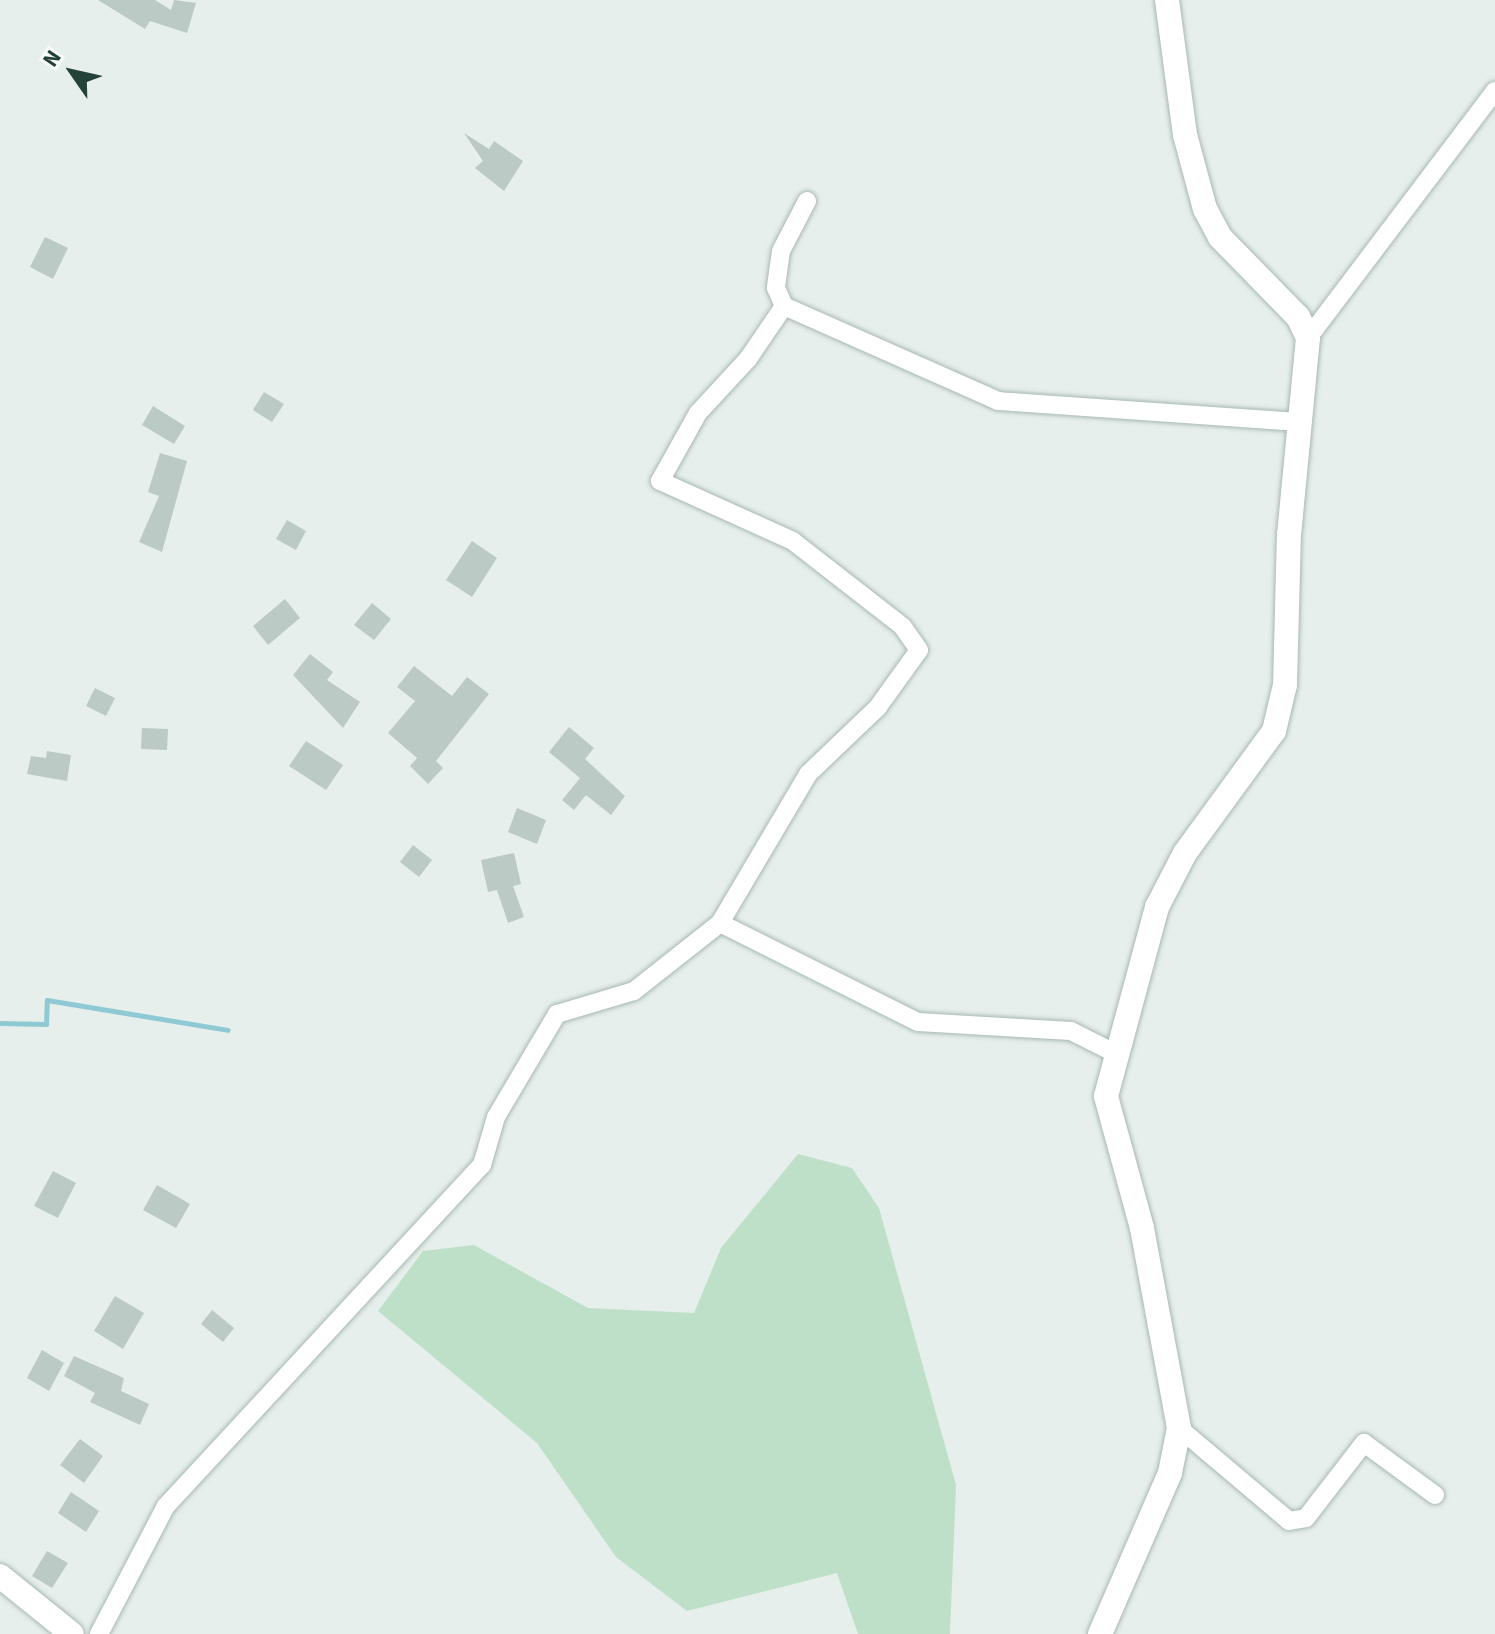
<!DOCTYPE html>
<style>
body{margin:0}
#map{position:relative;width:1495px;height:1634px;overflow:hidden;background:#e6efeb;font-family:"Source Sans 3",sans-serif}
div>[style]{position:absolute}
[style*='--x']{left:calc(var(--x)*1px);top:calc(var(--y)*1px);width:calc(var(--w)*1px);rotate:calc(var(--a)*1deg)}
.green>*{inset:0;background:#bfe0c8}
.stream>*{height:5px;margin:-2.5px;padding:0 2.5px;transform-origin:2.5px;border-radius:2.5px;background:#8ec9d4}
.building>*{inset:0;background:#bbcac4}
.roads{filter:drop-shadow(0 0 2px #a8b8b2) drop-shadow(0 0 2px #a8b8b2)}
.street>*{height:18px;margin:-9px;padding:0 9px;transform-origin:9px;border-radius:9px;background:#fff}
.secondary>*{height:24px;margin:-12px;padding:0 12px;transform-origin:12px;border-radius:12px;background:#fff}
span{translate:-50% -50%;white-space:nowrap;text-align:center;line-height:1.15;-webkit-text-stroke:6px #f7fbf9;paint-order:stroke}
.north{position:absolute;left:32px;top:32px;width:80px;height:80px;-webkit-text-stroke:6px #f7fbf9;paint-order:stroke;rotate:304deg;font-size:22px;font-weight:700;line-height:32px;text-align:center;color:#24423a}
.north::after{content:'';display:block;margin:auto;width:28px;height:36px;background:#24423a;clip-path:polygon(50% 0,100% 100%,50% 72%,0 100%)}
</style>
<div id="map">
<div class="green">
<div style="clip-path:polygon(798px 1154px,852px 1168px,879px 1208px,956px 1485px,950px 1634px,858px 1634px,837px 1573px,687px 1611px,616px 1557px,537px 1443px,378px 1311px,423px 1251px,474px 1245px,588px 1308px,694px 1313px,721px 1248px)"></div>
</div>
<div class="stream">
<div style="--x:0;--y:1023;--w:46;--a:1.2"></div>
<div style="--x:46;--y:1024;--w:24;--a:-88"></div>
<div style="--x:47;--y:1000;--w:183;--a:9.4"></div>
</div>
<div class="building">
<div style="clip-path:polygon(98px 0,155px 0,171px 10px,174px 0,196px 3px,187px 33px,150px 21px,145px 29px)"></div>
<div style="clip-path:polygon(464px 133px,489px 149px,494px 141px,523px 161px,504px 191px,475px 168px,483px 161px)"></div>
<div style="clip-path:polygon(45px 237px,68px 248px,53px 279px,30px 267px)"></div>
<div style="clip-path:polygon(264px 392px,284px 404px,272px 422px,253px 410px)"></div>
<div style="clip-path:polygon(153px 406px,185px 426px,174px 444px,142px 425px)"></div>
<div style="clip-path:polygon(160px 453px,187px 461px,162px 552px,139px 542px,159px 496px,148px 492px)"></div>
<div style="clip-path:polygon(287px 520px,306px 531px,296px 550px,276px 539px)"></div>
<div style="clip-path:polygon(472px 541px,497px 558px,472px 597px,446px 580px)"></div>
<div style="clip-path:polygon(285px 599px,300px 618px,268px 645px,253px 626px)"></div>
<div style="clip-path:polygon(372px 603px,391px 619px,374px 640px,354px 625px)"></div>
<div style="clip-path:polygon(310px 654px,333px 672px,327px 680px,360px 702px,343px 728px,293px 675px)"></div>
<div style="clip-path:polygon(414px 666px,452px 696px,467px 677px,489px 694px,436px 761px,443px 768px,428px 784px,410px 766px,417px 758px,388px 733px,415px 701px,397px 687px)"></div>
<div style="clip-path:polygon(95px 688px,115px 698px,106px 716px,86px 706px)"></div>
<div style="clip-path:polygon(569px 727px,594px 748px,585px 759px,625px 796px,611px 815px,586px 795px,574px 810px,562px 800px,580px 778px,549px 752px)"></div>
<div style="clip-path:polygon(142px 728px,168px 729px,167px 750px,141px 749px)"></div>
<div style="clip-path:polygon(306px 741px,343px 765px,326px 790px,289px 766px)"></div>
<div style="clip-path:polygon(47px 751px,71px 755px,67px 781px,27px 774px,31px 756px,46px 758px)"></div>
<div style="clip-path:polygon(517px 808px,546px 820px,537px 844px,508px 832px)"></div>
<div style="clip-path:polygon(413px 845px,432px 860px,419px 877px,400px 862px)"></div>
<div style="clip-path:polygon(514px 853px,521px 884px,513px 886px,524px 917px,508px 923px,497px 890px,488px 892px,481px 860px)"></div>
<div style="clip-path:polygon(53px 1171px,76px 1183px,58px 1218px,34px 1206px)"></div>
<div style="clip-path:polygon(157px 1185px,190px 1204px,176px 1228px,143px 1210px)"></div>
<div style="clip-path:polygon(115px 1296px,144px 1313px,123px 1349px,94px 1331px)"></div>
<div style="clip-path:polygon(212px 1310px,234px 1328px,223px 1342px,201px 1324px)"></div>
<div style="clip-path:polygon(42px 1350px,64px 1363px,49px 1391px,27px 1378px)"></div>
<div style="clip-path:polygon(74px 1356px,124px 1378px,121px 1391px,149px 1404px,140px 1425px,90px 1402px,95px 1393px,64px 1376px)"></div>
<div style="clip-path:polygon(80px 1439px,103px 1456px,84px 1483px,60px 1465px)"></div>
<div style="clip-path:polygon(71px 1492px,99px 1511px,86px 1532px,58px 1513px)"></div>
<div style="clip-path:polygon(47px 1551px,68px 1563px,52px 1588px,32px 1576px)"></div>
</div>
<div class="roads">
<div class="street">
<div style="--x:807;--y:201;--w:56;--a:117.5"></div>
<div style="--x:781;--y:251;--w:37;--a:98"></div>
<div style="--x:776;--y:288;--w:20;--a:66"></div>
<div style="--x:784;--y:306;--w:234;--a:23.9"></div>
<div style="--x:998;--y:401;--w:303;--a:4"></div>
<div style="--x:1308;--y:338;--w:310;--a:-52.9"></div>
<div style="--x:720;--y:923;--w:221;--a:26.6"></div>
<div style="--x:918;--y:1022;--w:153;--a:3.4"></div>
<div style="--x:1071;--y:1031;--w:49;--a:26.6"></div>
<div style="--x:1179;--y:1428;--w:144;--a:40.2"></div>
<div style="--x:1289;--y:1521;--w:17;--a:-10"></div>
<div style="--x:1306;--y:1518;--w:95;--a:-52.3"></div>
<div style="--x:1364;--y:1443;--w:88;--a:36.2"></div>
<div style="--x:99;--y:1634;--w:144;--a:-62.4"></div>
<div style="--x:166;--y:1506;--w:465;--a:-47.2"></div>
<div style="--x:482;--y:1165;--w:50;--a:-73.7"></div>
<div style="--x:496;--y:1117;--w:120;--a:-59.4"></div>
<div style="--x:557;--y:1014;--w:80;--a:-16.6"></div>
<div style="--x:634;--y:991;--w:110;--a:-38.3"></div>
<div style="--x:720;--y:923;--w:173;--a:-59.4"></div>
<div style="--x:808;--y:774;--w:97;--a:-43.7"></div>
<div style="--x:878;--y:707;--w:70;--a:-54.3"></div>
<div style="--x:919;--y:650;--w:29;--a:-125"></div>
<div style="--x:902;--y:626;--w:138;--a:-142.1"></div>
<div style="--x:793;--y:541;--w:146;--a:-155.7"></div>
<div style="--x:660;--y:481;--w:78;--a:-60.8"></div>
<div style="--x:698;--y:413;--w:74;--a:-47.2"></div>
<div style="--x:748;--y:359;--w:64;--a:-55.8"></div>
</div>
<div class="secondary">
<div style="--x:0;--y:1576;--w:92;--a:38.9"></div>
<div style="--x:1100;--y:1634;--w:176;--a:-66.5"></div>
<div style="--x:1170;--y:1473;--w:46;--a:-78.7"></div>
<div style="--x:1179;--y:1428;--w:203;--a:-100.5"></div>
<div style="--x:1142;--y:1228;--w:137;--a:-105.3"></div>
<div style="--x:1106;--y:1096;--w:196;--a:-74.9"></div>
<div style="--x:1157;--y:907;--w:61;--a:-62.6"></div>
<div style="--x:1185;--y:853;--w:151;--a:-53.9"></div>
<div style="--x:1274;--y:731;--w:47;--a:-76.6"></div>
<div style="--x:1285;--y:685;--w:150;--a:-88.5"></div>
<div style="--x:1289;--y:535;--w:198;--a:-84.5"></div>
<div style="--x:1308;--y:338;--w:23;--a:-115"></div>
<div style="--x:1298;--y:317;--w:112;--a:-134.3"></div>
<div style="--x:1220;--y:237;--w:32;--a:-118"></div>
<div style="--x:1205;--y:209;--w:77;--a:-105.1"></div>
<div style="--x:1185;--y:135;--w:136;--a:-97.6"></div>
</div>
</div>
<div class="north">N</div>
</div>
